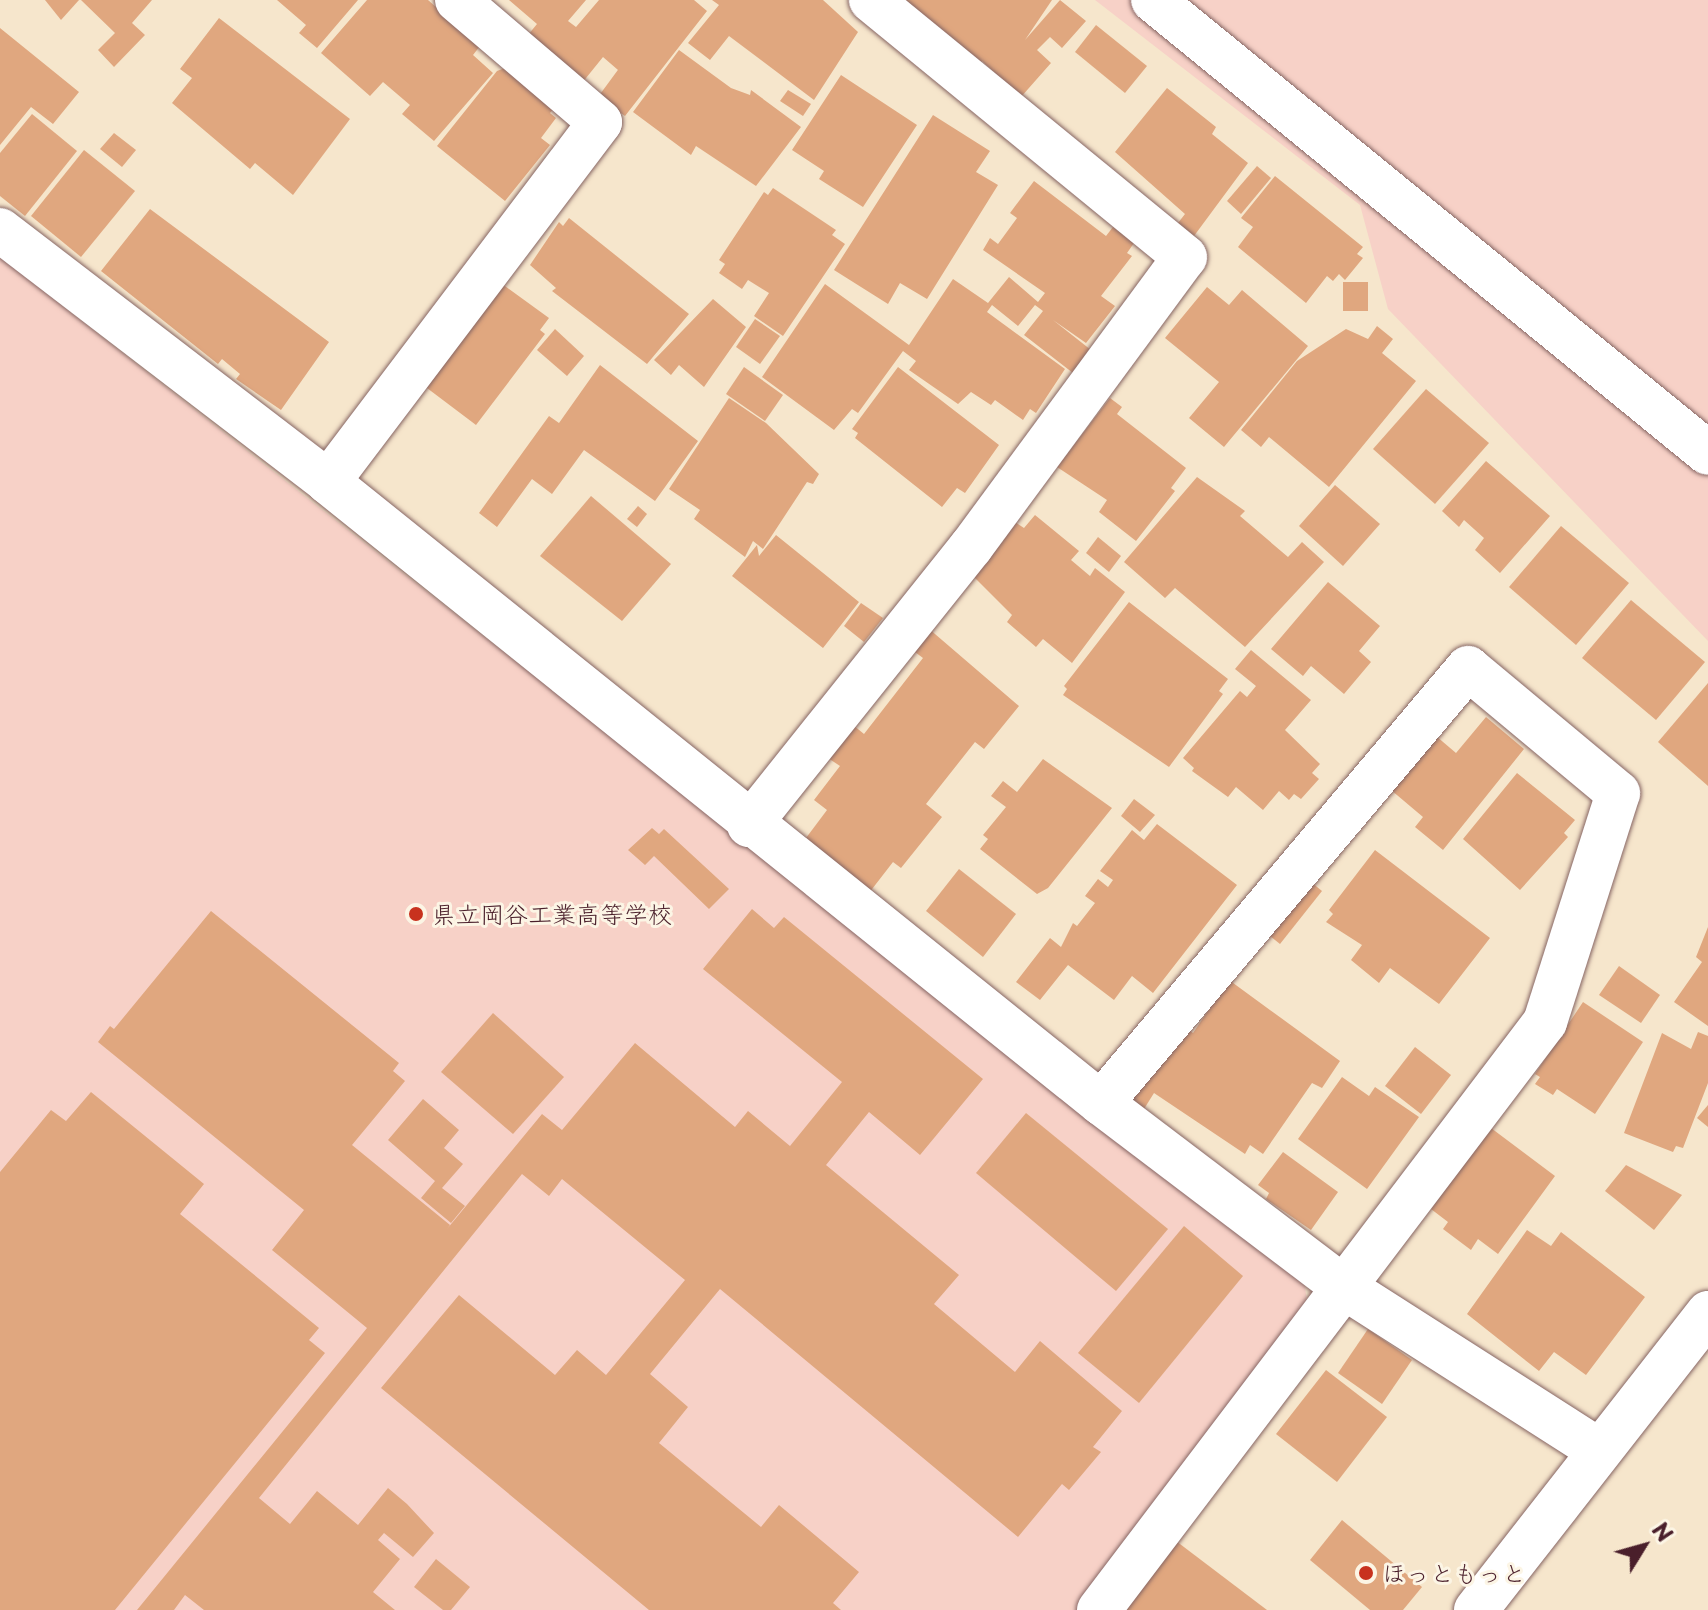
<!DOCTYPE html>
<meta charset="utf-8">
<style>
body{margin:0}
#map{position:relative;width:1708px;height:1610px;overflow:hidden;background:#f6e6cc;font-family:"Playpen Sans","Klee One",sans-serif}
div>[style]{position:absolute}
[style*='--x']{left:calc(var(--x)*1px);top:calc(var(--y)*1px);width:calc(var(--w)*1px);rotate:calc(var(--a)*1deg)}
.built>*{inset:0;background:#f7d1c7}
.building>*{inset:0;background:#e0a77f}
.roads{filter:drop-shadow(0 0 2px #866563) drop-shadow(0 0 2px #866563)}
.minor>*{height:44px;margin:-22px;padding:0 22px;transform-origin:22px;border-radius:22px;background:#fff}
.dots>*{width:22px;height:22px;translate:-50% -50%;box-sizing:border-box;border:4px solid #fcf5e5;border-radius:50%}
span{translate:-50% -50%;white-space:nowrap;text-align:center;line-height:1.15;-webkit-text-stroke:6px #fcf5e5;paint-order:stroke}
.poi-label{font-size:24px;color:#4a1f2b}
.left{translate:0 -50%;text-align:left}
.north{position:absolute;left:1604px;top:1506px;width:80px;height:80px;-webkit-text-stroke:6px #fcf5e5;paint-order:stroke;rotate:53deg;font-size:22px;font-weight:700;line-height:32px;text-align:center;color:#4a1f2b}
.north::after{content:'';display:block;margin:auto;width:28px;height:36px;background:#4a1f2b;clip-path:polygon(50% 0,100% 100%,50% 72%,0 100%)}
</style>
<div id="map">
<div class="built">
<div style="clip-path:polygon(1095px 0,1708px 0,1708px 641px,1388px 309px,1360px 205px)"></div>
<div style="clip-path:polygon(0 257px,1304px 1280px,1307px 1301px,1077px 1610px,0 1610px)"></div>
</div>
<div class="building">
<div style="clip-path:polygon(45px 0,79px 0,61px 20px)"></div>
<div style="clip-path:polygon(81px 0,152px 0,132px 23px,145px 35px,114px 67px,98px 50px,115px 33px)"></div>
<div style="clip-path:polygon(277px 0,358px 0,317px 48px,299px 33px,306px 25px)"></div>
<div style="clip-path:polygon(367px 0,428px 0,480px 46px,473px 55px,493px 73px,434px 141px,402px 114px,410px 105px,383px 82px,370px 96px,321px 53px)"></div>
<div style="clip-path:polygon(509px 0,586px 0,568px 21px,576px 27px,599px 0,694px 0,707px 11px,625px 116px,598px 97px,623px 63px,618px 70px,603px 57px,582px 83px,528px 35px,537px 24px)"></div>
<div style="clip-path:polygon(712px 0,823px 0,858px 32px,814px 100px,729px 36px,710px 60px,688px 43px,719px 5px)"></div>
<div style="clip-path:polygon(906px 0,1052px 0,1025px 40px,1060px 0,1086px 21px,1062px 48px,1050px 37px,1037px 50px,1051px 63px,1021px 97px,982px 61px,978px 66px,961px 52px,964px 48px,950px 36px,946px 41px)"></div>
<div style="clip-path:polygon(219px 18px,350px 119px,293px 195px,255px 163px,250px 169px,172px 103px,192px 78px,180px 69px)"></div>
<div style="clip-path:polygon(1096px 25px,1147px 66px,1125px 93px,1075px 52px)"></div>
<div style="clip-path:polygon(0 28px,79px 92px,53px 124px,31px 107px,0 145px)"></div>
<div style="clip-path:polygon(679px 50px,731px 88px,750px 95px,751px 90px,801px 127px,756px 186px,696px 146px,691px 155px,633px 112px)"></div>
<div style="clip-path:polygon(505px 68px,554px 108px,550px 113px,556px 118px,541px 138px,550px 145px,505px 201px,437px 146px,497px 71px)"></div>
<div style="clip-path:polygon(841px 75px,917px 125px,863px 207px,819px 179px,824px 171px,792px 150px)"></div>
<div style="clip-path:polygon(1167px 88px,1216px 127px,1212px 134px,1248px 163px,1194px 236px,1178px 223px,1185px 214px,1115px 152px)"></div>
<div style="clip-path:polygon(788px 90px,811px 104px,803px 116px,780px 101px)"></div>
<div style="clip-path:polygon(32px 114px,77px 151px,25px 216px,0 196px,0 153px)"></div>
<div style="clip-path:polygon(933px 115px,990px 151px,976px 172px,998px 185px,927px 299px,900px 283px,888px 304px,834px 270px)"></div>
<div style="clip-path:polygon(114px 133px,136px 150px,122px 167px,100px 149px)"></div>
<div style="clip-path:polygon(84px 150px,135px 191px,81px 257px,31px 216px)"></div>
<div style="clip-path:polygon(1257px 166px,1271px 178px,1241px 214px,1227px 201px)"></div>
<div style="clip-path:polygon(1275px 176px,1363px 247px,1357px 254px,1363px 258px,1345px 280px,1339px 274px,1333px 281px,1327px 276px,1306px 303px,1238px 247px,1253px 227px,1241px 218px)"></div>
<div style="clip-path:polygon(1034px 181px,1106px 236px,1113px 227px,1134px 243px,1127px 253px,1132px 256px,1101px 296px,1115px 306px,1086px 343px,1053px 320px,1091px 350px,1073px 373px,1024px 335px,1043px 311px,1035px 305px,1018px 326px,992px 305px,987px 312px,1065px 369px,1036px 413px,1030px 409px,1023px 420px,995px 400px,991px 405px,971px 392px,958px 404px,909px 370px,916px 361px,903px 351px,858px 413px,852px 409px,834px 430px,762px 377px,825px 284px,909px 345px,953px 279px,988px 303px,1009px 277px,1038px 302px,1045px 293px,983px 250px,990px 238px,998px 244px,1017px 218px,1010px 213px)"></div>
<div style="clip-path:polygon(773px 188px,836px 230px,832px 235px,845px 244px,783px 336px,754px 316px,769px 293px,748px 280px,742px 289px,719px 273px,725px 264px,719px 260px,764px 192px,768px 195px)"></div>
<div style="clip-path:polygon(150px 209px,329px 342px,281px 410px,236px 379px,240px 374px,222px 359px,218px 364px,101px 271px)"></div>
<div style="clip-path:polygon(569px 218px,689px 314px,647px 364px,552px 291px,556px 288px,530px 265px,559px 222px,563px 226px)"></div>
<div style="clip-path:polygon(1343px 282px,1368px 282px,1368px 311px,1343px 311px)"></div>
<div style="clip-path:polygon(502px 284px,549px 318px,540px 330px,545px 334px,476px 425px,423px 385px)"></div>
<div style="clip-path:polygon(1207px 287px,1229px 305px,1242px 290px,1308px 346px,1224px 447px,1189px 418px,1219px 382px,1165px 338px)"></div>
<div style="clip-path:polygon(713px 299px,746px 327px,704px 387px,679px 365px,671px 375px,654px 360px)"></div>
<div style="clip-path:polygon(755px 319px,780px 336px,760px 364px,736px 347px)"></div>
<div style="clip-path:polygon(1377px 326px,1393px 339px,1382px 353px,1416px 381px,1329px 487px,1269px 437px,1261px 447px,1241px 430px,1297px 361px,1346px 329px,1368px 339px)"></div>
<div style="clip-path:polygon(555px 329px,584px 356px,567px 376px,537px 350px)"></div>
<div style="clip-path:polygon(600px 365px,698px 441px,655px 501px,584px 450px,552px 494px,532px 479px,497px 527px,479px 513px,549px 416px,559px 423px)"></div>
<div style="clip-path:polygon(744px 367px,783px 395px,765px 421px,726px 394px)"></div>
<div style="clip-path:polygon(898px 367px,999px 445px,965px 493px,957px 488px,942px 507px,855px 438px,858px 433px,852px 429px)"></div>
<div style="clip-path:polygon(1426px 389px,1489px 443px,1435px 504px,1373px 449px)"></div>
<div style="clip-path:polygon(729px 398px,766px 423px,819px 474px,813px 484px,807px 482px,763px 549px,753px 541px,745px 557px,694px 519px,700px 510px,669px 489px)"></div>
<div style="clip-path:polygon(1110px 398px,1122px 407px,1117px 414px,1186px 468px,1171px 488px,1175px 491px,1136px 541px,1099px 512px,1107px 500px,1057px 467px)"></div>
<div style="clip-path:polygon(1486px 461px,1550px 516px,1500px 573px,1475px 550px,1484px 538px,1464px 520px,1459px 527px,1442px 511px)"></div>
<div style="clip-path:polygon(1197px 477px,1245px 511px,1240px 516px,1288px 557px,1302px 542px,1324px 562px,1245px 647px,1175px 588px,1165px 598px,1124px 562px)"></div>
<div style="clip-path:polygon(1335px 485px,1380px 524px,1343px 566px,1299px 526px)"></div>
<div style="clip-path:polygon(591px 496px,671px 564px,622px 621px,540px 556px)"></div>
<div style="clip-path:polygon(638px 506px,647px 514px,637px 527px,627px 519px)"></div>
<div style="clip-path:polygon(1035px 515px,1079px 551px,1071px 560px,1090px 576px,1095px 568px,1125px 592px,1072px 663px,1043px 639px,1036px 647px,1007px 622px,1012px 615px,972px 575px,1015px 522px,1024px 528px)"></div>
<div style="clip-path:polygon(1561px 526px,1629px 583px,1576px 645px,1509px 587px)"></div>
<div style="clip-path:polygon(776px 535px,859px 602px,823px 648px,732px 576px,757px 545px,759px 556px)"></div>
<div style="clip-path:polygon(1098px 537px,1121px 556px,1109px 572px,1086px 553px)"></div>
<div style="clip-path:polygon(1328px 582px,1380px 626px,1359px 651px,1371px 662px,1344px 694px,1311px 666px,1303px 676px,1271px 649px)"></div>
<div style="clip-path:polygon(1631px 600px,1705px 662px,1656px 720px,1582px 658px)"></div>
<div style="clip-path:polygon(1129px 602px,1228px 679px,1219px 691px,1223px 694px,1169px 767px,1063px 695px,1067px 689px,1064px 686px)"></div>
<div style="clip-path:polygon(861px 603px,883px 618px,864px 642px,844px 626px)"></div>
<div style="clip-path:polygon(928px 628px,1019px 706px,984px 749px,975px 742px,926px 804px,942px 817px,901px 868px,893px 862px,869px 893px,803px 842px,827px 810px,814px 800px,840px 766px,828px 758px,853px 725px,864px 734px,923px 658px,911px 649px)"></div>
<div style="clip-path:polygon(1251px 650px,1311px 700px,1285px 730px,1320px 764px,1312px 773px,1319px 779px,1301px 799px,1294px 794px,1289px 800px,1279px 791px,1263px 810px,1236px 787px,1228px 797px,1192px 771px,1194px 768px,1183px 758px,1240px 691px,1247px 697px,1256px 686px,1235px 669px)"></div>
<div style="clip-path:polygon(1708px 683px,1708px 786px,1658px 742px)"></div>
<div style="clip-path:polygon(1486px 717px,1524px 749px,1443px 850px,1415px 827px,1423px 817px,1391px 790px,1436px 736px,1456px 753px)"></div>
<div style="clip-path:polygon(1043px 759px,1112px 808px,1048px 888px,1037px 894px,980px 849px,988px 839px,983px 835px,1006px 807px,991px 796px,1003px 781px,1017px 792px)"></div>
<div style="clip-path:polygon(1517px 773px,1575px 820px,1564px 833px,1568px 837px,1520px 890px,1463px 839px)"></div>
<div style="clip-path:polygon(1134px 799px,1155px 815px,1140px 832px,1121px 816px)"></div>
<div style="clip-path:polygon(1157px 824px,1237px 885px,1153px 993px,1132px 976px,1114px 1000px,1068px 965px,1040px 1000px,1016px 982px,1050px 938px,1061px 947px,1073px 923px,1077px 926px,1095px 903px,1085px 896px,1098px 879px,1108px 887px,1113px 880px,1100px 871px,1132px 830px,1144px 840px)"></div>
<div style="clip-path:polygon(652px 828px,659px 834px,664px 829px,729px 889px,709px 909px,654px 856px,645px 865px,628px 850px)"></div>
<div style="clip-path:polygon(1375px 850px,1490px 938px,1439px 1004px,1390px 968px,1379px 983px,1351px 960px,1362px 945px,1326px 922px,1333px 914px,1329px 910px)"></div>
<div style="clip-path:polygon(959px 869px,1016px 914px,983px 957px,926px 911px)"></div>
<div style="clip-path:polygon(1306px 878px,1322px 891px,1280px 944px,1264px 931px)"></div>
<div style="clip-path:polygon(752px 909px,774px 928px,784px 917px,983px 1079px,920px 1155px,869px 1112px,826px 1165px,959px 1275px,934px 1304px,1015px 1372px,1040px 1341px,1122px 1411px,1093px 1447px,1101px 1452px,1069px 1490px,1062px 1484px,1018px 1537px,720px 1289px,650px 1374px,688px 1407px,659px 1443px,761px 1527px,779px 1505px,859px 1572px,833px 1603px,841px 1610px,649px 1610px,381px 1388px,459px 1295px,555px 1375px,577px 1350px,606px 1375px,685px 1280px,562px 1179px,549px 1196px,522px 1174px,259px 1498px,290px 1524px,317px 1491px,358px 1525px,388px 1488px,407px 1504px,434px 1533px,413px 1557px,384px 1533px,378px 1540px,400px 1559px,373px 1592px,395px 1610px,204px 1610px,185px 1595px,174px 1610px,137px 1610px,367px 1328px,272px 1250px,304px 1210px,98px 1042px,110px 1026px,114px 1029px,211px 911px,399px 1063px,393px 1071px,405px 1081px,352px 1145px,450px 1225px,447px 1229px,542px 1114px,562px 1130px,635px 1043px,735px 1127px,748px 1111px,790px 1146px,842px 1082px,703px 969px)"></div>
<div style="clip-path:polygon(1708px 927px,1708px 1026px,1674px 1002px,1702px 962px,1696px 957px)"></div>
<div style="clip-path:polygon(1619px 966px,1660px 995px,1641px 1023px,1599px 995px)"></div>
<div style="clip-path:polygon(1229px 980px,1340px 1061px,1322px 1088px,1312px 1083px,1263px 1154px,1250px 1145px,1245px 1154px,1154px 1093px,1144px 1109px,1130px 1099px,1185px 1027px,1193px 1033px)"></div>
<div style="clip-path:polygon(1583px 1002px,1643px 1042px,1595px 1114px,1557px 1089px,1553px 1095px,1535px 1084px,1540px 1077px,1535px 1074px)"></div>
<div style="clip-path:polygon(493px 1013px,564px 1077px,513px 1134px,441px 1072px)"></div>
<div style="clip-path:polygon(1698px 1032px,1708px 1036px,1708px 1083px,1683px 1148px,1676px 1146px,1673px 1152px,1624px 1133px,1662px 1033px,1691px 1049px)"></div>
<div style="clip-path:polygon(1415px 1047px,1451px 1075px,1421px 1114px,1385px 1086px)"></div>
<div style="clip-path:polygon(1342px 1077px,1369px 1096px,1375px 1087px,1419px 1117px,1367px 1189px,1298px 1139px)"></div>
<div style="clip-path:polygon(91px 1092px,204px 1184px,180px 1214px,319px 1328px,309px 1340px,325px 1353px,115px 1610px,0 1610px,0 1172px,51px 1110px,66px 1121px)"></div>
<div style="clip-path:polygon(423px 1099px,459px 1130px,444px 1148px,463px 1164px,442px 1188px,465px 1206px,451px 1223px,421px 1198px,435px 1181px,388px 1140px)"></div>
<div style="clip-path:polygon(1708px 1105px,1708px 1127px,1697px 1118px)"></div>
<div style="clip-path:polygon(1026px 1113px,1168px 1229px,1116px 1291px,976px 1173px)"></div>
<div style="clip-path:polygon(1491px 1128px,1555px 1176px,1498px 1254px,1478px 1239px,1471px 1250px,1443px 1229px,1448px 1222px,1431px 1209px)"></div>
<div style="clip-path:polygon(1283px 1152px,1338px 1192px,1311px 1230px,1266px 1199px,1269px 1193px,1258px 1185px)"></div>
<div style="clip-path:polygon(1626px 1165px,1682px 1195px,1654px 1230px,1605px 1191px)"></div>
<div style="clip-path:polygon(1184px 1226px,1243px 1276px,1139px 1403px,1078px 1353px)"></div>
<div style="clip-path:polygon(1527px 1230px,1551px 1246px,1561px 1232px,1645px 1297px,1586px 1375px,1554px 1352px,1539px 1371px,1467px 1314px)"></div>
<div style="clip-path:polygon(1368px 1329px,1412px 1360px,1382px 1404px,1338px 1373px)"></div>
<div style="clip-path:polygon(1326px 1370px,1387px 1417px,1337px 1482px,1276px 1434px)"></div>
<div style="clip-path:polygon(1342px 1520px,1422px 1587px,1403px 1610px,1370px 1610px,1310px 1560px)"></div>
<div style="clip-path:polygon(1176px 1541px,1267px 1610px,1124px 1610px)"></div>
<div style="clip-path:polygon(436px 1559px,470px 1587px,451px 1610px,443px 1610px,414px 1587px)"></div>
</div>
<div class="roads">
<div class="minor">
<div style="--x:1153;--y:0;--w:716;--a:39.22"></div>
<div style="--x:0;--y:230;--w:414;--a:37.5"></div>
<div style="--x:328;--y:482;--w:992;--a:38.78"></div>
<div style="--x:1101;--y:1103;--w:303;--a:37.2"></div>
<div style="--x:1342;--y:1286;--w:304;--a:32.6"></div>
<div style="--x:328;--y:482;--w:451;--a:-52.9"></div>
<div style="--x:600;--y:122;--w:188;--a:-139.5"></div>
<div style="--x:749;--y:825;--w:356;--a:-51.4"></div>
<div style="--x:971;--y:547;--w:360;--a:-53.6"></div>
<div style="--x:1185;--y:257;--w:406;--a:-140.7"></div>
<div style="--x:1099;--y:1610;--w:738;--a:-52.82"></div>
<div style="--x:1545;--y:1022;--w:240;--a:-72.3"></div>
<div style="--x:1618;--y:793;--w:195;--a:-140.2"></div>
<div style="--x:1468;--y:668;--w:569;--a:130.15"></div>
<div style="--x:1476;--y:1610;--w:377;--a:-52"></div>
</div>
</div>
<div class="dots">
<div style="left:416px;top:914px;background:#c8321e"></div>
<div style="left:1366px;top:1573px;background:#c8321e"></div>
</div>
<div class="poi-label">
<span class="left" style="left:432px;top:914px">県立岡谷工業高等学校</span>
<span class="left" style="left:1382px;top:1573px">ほっともっと</span>
</div>
<div class="north">N</div>
</div>
